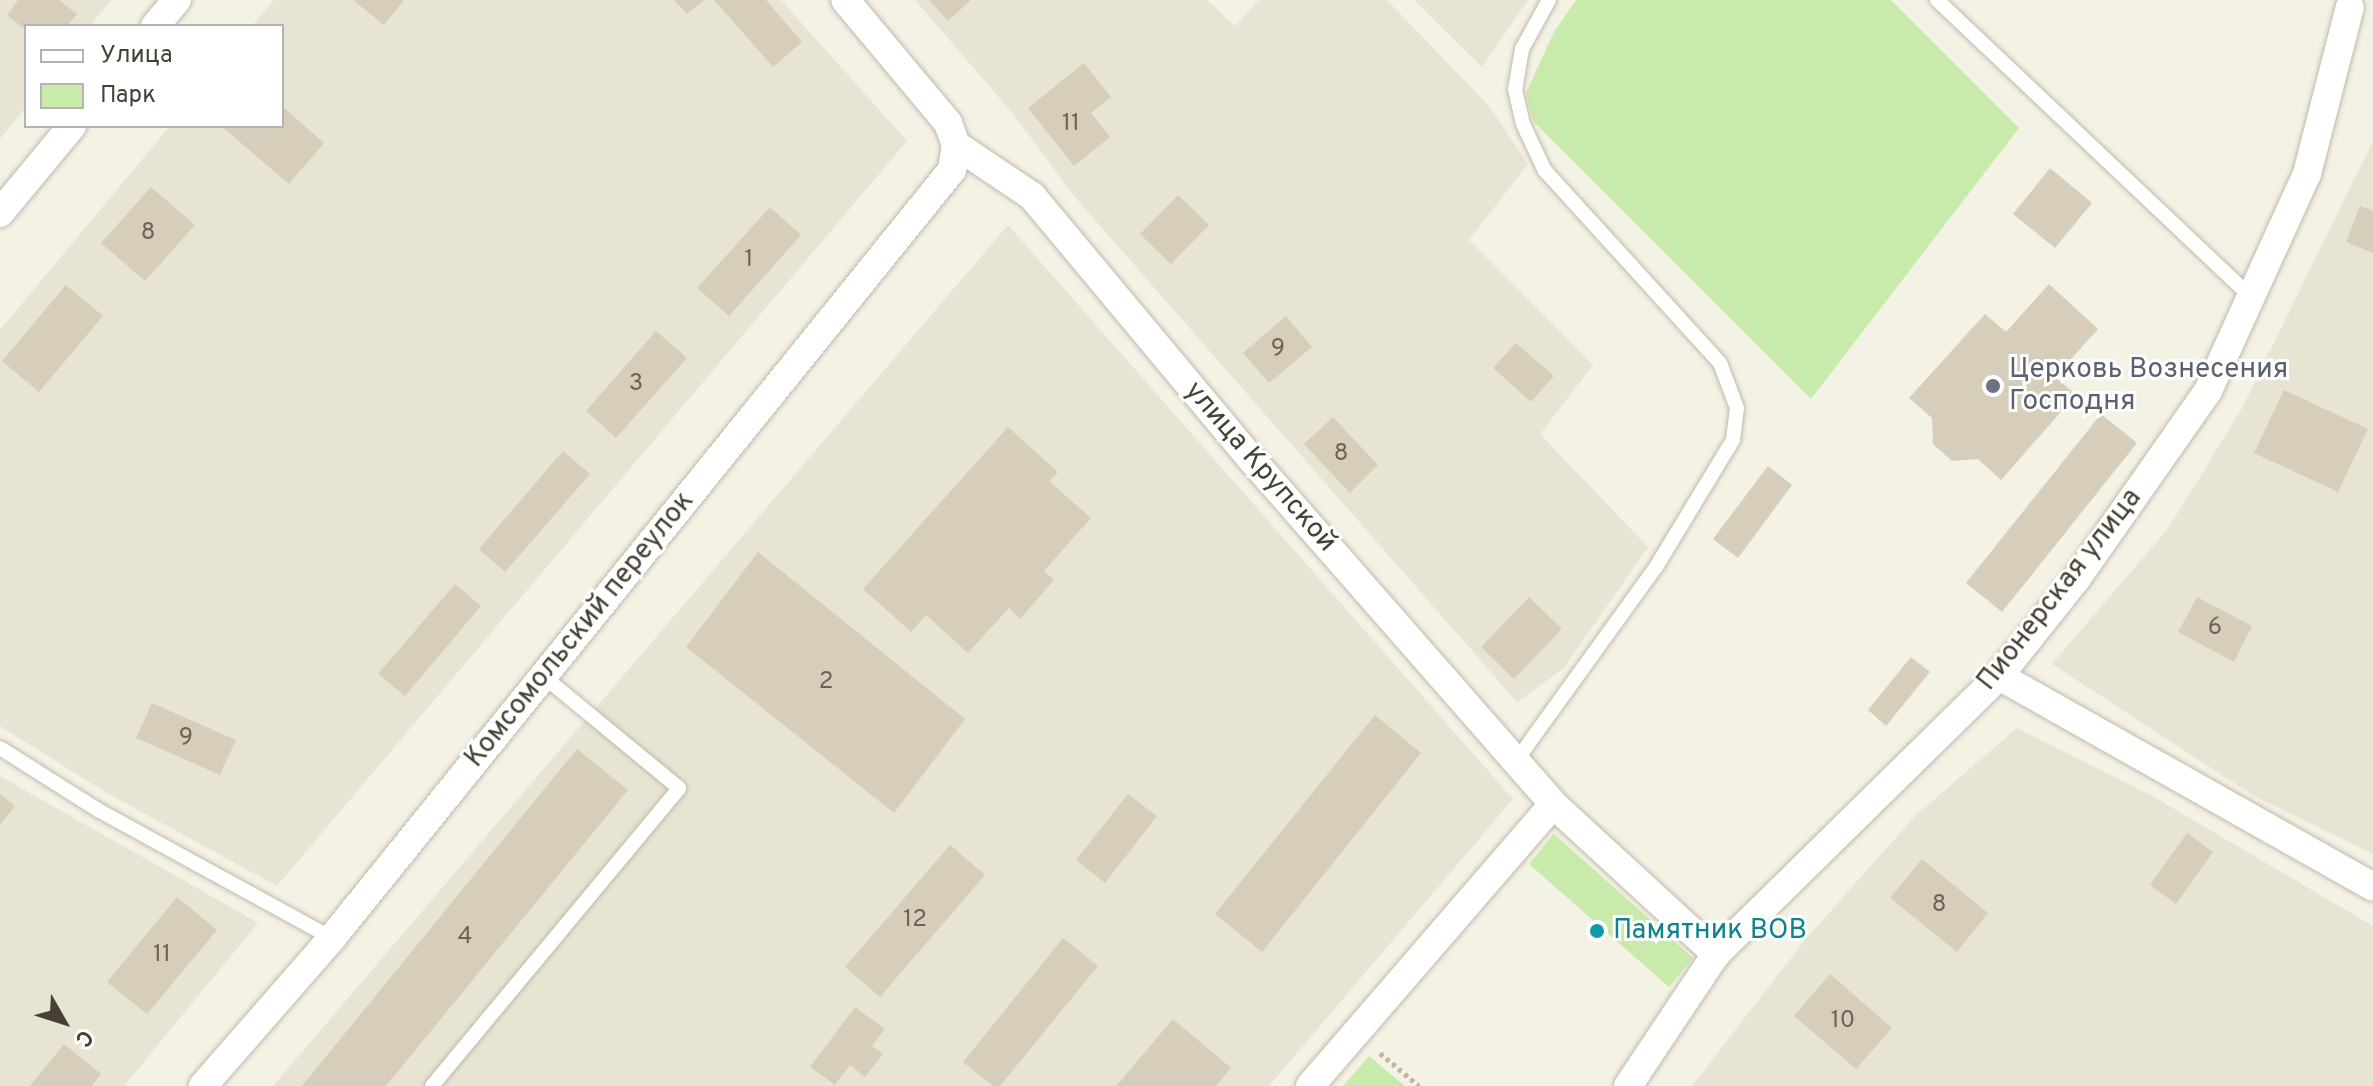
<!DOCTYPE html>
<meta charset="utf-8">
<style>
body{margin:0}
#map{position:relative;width:2373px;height:1086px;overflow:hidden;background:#f4f1e5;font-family:Overpass,sans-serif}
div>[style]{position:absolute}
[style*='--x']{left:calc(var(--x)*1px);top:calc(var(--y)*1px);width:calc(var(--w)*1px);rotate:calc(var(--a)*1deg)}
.residential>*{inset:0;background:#e8e4d3}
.green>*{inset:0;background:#c8ebab}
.building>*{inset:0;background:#d6ceba}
.path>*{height:5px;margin-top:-2.5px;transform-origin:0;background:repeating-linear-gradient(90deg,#c3b797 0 4px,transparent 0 8px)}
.roads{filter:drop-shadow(0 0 2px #c0baa7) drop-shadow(0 0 2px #c0baa7)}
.lane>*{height:14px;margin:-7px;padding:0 7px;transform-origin:7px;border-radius:7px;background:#fff}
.street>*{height:28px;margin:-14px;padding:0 14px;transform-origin:14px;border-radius:14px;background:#fff}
.dots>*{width:22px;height:22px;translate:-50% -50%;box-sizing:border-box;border:4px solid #fff;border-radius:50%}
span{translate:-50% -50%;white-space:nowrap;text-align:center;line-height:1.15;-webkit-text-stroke:6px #fff;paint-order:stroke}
.number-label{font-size:24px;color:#6b6456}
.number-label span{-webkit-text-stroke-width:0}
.worship-label{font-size:28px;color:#5b616d}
.left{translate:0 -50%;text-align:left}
.street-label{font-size:28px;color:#474134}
.culture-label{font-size:28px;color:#0d838f}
.legend{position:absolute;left:24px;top:24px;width:260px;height:104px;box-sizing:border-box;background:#fff;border:2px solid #b5b3ae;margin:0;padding:10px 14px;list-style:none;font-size:24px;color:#474134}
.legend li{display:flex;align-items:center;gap:16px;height:40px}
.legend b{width:40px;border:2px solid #b5b3ae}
.north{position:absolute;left:24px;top:982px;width:80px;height:80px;-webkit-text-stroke:6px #fff;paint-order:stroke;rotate:129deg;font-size:22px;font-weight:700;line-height:32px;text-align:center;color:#474134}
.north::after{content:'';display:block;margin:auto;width:28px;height:36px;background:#474134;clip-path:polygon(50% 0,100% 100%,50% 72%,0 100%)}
</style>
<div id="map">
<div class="residential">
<div style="clip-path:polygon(0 0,111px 0,90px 26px,26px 26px,26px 107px,0 139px)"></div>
<div style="clip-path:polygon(274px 0,781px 0,907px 141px,277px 886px,107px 793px,0 726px,0 330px,170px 126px,282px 126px,282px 26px,252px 26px)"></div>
<div style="clip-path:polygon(915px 0,1207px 0,1235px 26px,1259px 0,1387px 0,1489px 106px,1528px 164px,1469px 240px,1593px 365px,1540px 434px,1648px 547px,1564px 668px,1517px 702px,1074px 196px,1014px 115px)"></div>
<div style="clip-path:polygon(1414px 0,1528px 0,1482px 67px)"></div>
<div style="clip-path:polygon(2373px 141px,2373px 854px,2254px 796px,2052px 664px,2167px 530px,2200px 477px,2242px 408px)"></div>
<div style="clip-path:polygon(1008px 225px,1513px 799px,1269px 1086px,273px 1086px)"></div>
<div style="clip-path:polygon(2017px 728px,2154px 797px,2373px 926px,2373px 1086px,1692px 1086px,1805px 940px,1916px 815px)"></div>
<div style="clip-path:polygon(0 776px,258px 923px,124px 1086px,0 1086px)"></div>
</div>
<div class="green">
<div style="clip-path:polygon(1576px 0,1891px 0,2019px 128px,1811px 399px,1533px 121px,1526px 93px,1554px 32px)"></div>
<div style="clip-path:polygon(1554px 834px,1693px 958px,1669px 987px,1529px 864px)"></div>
<div style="clip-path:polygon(1369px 1056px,1405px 1086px,1343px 1086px)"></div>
</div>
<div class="building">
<div style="clip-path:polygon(18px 0,59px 0,77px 14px,67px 26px,26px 30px,7px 15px)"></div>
<div style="clip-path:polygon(353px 0,404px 0,384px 25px)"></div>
<div style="clip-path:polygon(674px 0,704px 0,687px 14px)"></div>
<div style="clip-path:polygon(714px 0,766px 0,802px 42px,773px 67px)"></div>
<div style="clip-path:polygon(929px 0,971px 0,948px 21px)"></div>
<div style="clip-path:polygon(1084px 63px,1111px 97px,1091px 113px,1110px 137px,1074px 166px,1028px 108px)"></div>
<div style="clip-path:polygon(282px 106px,324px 143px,289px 184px,221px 126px,282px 126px)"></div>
<div style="clip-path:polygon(2050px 168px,2092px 203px,2055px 248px,2013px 214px)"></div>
<div style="clip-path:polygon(151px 187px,195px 225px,145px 281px,101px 243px)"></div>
<div style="clip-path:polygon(1178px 195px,1209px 225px,1171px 264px,1140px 234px)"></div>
<div style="clip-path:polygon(2360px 206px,2373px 211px,2373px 253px,2346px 242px)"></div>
<div style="clip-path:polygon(770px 207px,801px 235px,729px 316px,697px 288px)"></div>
<div style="clip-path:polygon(2049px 284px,2098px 329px,2055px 377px,2076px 395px,2001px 480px,1978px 459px,1952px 461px,1933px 444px,1932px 418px,1909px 398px,1985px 314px,2006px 332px)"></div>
<div style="clip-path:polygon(66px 285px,103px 316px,39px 392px,2px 361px)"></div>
<div style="clip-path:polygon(1286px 316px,1312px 347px,1269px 383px,1243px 353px)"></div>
<div style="clip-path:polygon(656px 331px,687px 358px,616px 438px,586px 411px)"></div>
<div style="clip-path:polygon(1516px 343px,1554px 376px,1531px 402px,1493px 368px)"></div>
<div style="clip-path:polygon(2284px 390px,2368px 429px,2338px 492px,2254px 453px)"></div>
<div style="clip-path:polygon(2101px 414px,2137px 443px,2002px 612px,1966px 583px)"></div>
<div style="clip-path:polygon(1333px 417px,1378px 465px,1350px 493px,1304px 444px)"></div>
<div style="clip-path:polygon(1008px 427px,1058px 472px,1049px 481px,1091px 518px,1044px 571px,1054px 580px,1020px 619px,1009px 608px,968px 653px,926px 615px,911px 632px,863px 589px)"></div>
<div style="clip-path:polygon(563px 451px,590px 474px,505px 572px,479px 549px)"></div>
<div style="clip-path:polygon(1768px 466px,1792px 485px,1738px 558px,1713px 539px)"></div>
<div style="clip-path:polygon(758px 552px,965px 719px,894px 813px,686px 647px)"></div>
<div style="clip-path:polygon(455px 584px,481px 606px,405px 696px,378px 674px)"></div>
<div style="clip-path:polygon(1529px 597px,1562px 629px,1514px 679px,1481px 647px)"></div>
<div style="clip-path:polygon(2197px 597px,2252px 626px,2234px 662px,2178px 632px)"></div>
<div style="clip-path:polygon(1911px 657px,1930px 672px,1886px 726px,1868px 710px)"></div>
<div style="clip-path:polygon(152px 703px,236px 740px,220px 775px,136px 738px)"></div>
<div style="clip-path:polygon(1375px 715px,1421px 753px,1262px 952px,1215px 914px)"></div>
<div style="clip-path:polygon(577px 749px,628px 790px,386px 1086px,302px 1086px)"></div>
<div style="clip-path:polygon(0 794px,15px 806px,0 825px)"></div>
<div style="clip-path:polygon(1128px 794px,1157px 816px,1105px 883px,1076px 860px)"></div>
<div style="clip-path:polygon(2187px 833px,2213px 852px,2176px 904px,2150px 885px)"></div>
<div style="clip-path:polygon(950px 845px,985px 875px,880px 997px,845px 967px)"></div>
<div style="clip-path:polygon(1922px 859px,1988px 913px,1957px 952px,1890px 898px)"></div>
<div style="clip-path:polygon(177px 897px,217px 930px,147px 1014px,107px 982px)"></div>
<div style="clip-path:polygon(1063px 938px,1098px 966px,1000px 1086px,993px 1086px,963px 1062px)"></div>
<div style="clip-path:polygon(1830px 974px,1892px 1028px,1856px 1069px,1794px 1016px)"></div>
<div style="clip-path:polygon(855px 1007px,885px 1029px,872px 1046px,883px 1054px,865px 1077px,850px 1065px,835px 1085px,810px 1067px)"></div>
<div style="clip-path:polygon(1173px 1019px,1231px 1068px,1216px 1086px,1116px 1086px)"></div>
<div style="clip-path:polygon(64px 1044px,101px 1074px,92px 1086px,30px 1086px)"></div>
</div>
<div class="path">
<div style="--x:1380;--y:1053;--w:51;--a:40.2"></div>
</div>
<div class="roads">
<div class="lane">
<div style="--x:1937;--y:0;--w:436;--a:43.4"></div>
<div style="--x:0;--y:748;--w:116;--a:32.3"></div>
<div style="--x:98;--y:810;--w:267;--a:28.7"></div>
<div style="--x:1516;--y:761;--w:239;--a:-54.2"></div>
<div style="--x:1656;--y:567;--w:149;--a:-58.8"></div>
<div style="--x:1733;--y:440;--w:32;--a:-83"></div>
<div style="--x:1737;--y:408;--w:48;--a:-110.7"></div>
<div style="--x:1720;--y:363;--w:260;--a:-132.3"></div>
<div style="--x:1545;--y:171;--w:52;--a:-115.1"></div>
<div style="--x:1523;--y:124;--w:35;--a:-103"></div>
<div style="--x:1515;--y:90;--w:42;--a:-80.3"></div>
<div style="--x:1522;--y:49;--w:56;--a:-61.1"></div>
<div style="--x:432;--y:1086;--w:387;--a:-50.3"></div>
<div style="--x:679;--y:788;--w:176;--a:-140.5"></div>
</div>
<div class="street">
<div style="--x:155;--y:26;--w:34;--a:-50"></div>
<div style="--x:956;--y:145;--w:92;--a:33.9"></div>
<div style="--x:1032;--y:196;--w:346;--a:50.2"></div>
<div style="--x:1254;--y:462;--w:454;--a:48.8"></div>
<div style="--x:1553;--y:804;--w:222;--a:42.6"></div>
<div style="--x:0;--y:213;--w:113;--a:-50.4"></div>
<div style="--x:1999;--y:676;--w:429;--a:29.4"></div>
<div style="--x:203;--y:1086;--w:196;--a:-48.9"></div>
<div style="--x:332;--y:938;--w:987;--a:-51.09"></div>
<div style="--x:952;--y:170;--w:25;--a:-81"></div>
<div style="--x:956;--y:145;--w:23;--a:-110"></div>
<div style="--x:948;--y:123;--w:160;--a:-129.9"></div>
<div style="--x:1310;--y:1086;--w:372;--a:-49.2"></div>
<div style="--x:1628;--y:1086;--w:159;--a:-56.3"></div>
<div style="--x:1716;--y:954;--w:397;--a:-44.5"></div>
<div style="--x:1999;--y:676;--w:125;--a:-51.5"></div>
<div style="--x:2077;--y:578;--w:228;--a:-55"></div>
<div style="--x:2208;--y:391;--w:239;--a:-65.5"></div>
<div style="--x:2307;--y:174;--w:172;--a:-75.6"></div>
</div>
</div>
<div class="dots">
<div style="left:1993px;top:386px;background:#6b7280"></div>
<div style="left:1597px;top:931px;background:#0f9aa8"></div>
</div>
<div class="number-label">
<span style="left:1071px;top:125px">11</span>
<span style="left:148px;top:234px">8</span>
<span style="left:749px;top:261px">1</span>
<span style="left:1278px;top:350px">9</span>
<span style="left:636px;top:385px">3</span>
<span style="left:1341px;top:455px">8</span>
<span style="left:2215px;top:629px">6</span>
<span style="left:826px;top:683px">2</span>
<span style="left:186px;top:739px">9</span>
<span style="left:1939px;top:906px">8</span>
<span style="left:915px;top:921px">12</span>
<span style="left:465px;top:938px">4</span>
<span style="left:162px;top:956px">11</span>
<span style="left:1843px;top:1022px">10</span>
</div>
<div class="worship-label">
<span class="left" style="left:2009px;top:386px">Церковь Вознесения<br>Господня</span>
</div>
<div class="street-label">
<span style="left:1260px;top:467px;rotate:49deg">улица Крупской</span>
<span style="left:2060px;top:590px;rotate:-52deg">Пионерская улица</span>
<span style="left:580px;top:630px;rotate:-51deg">Комсомольский переулок</span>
</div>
<div class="culture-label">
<span class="left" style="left:1613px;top:931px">Памятник ВОВ</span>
</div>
<ul class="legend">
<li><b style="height:10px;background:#fff"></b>Улица</li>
<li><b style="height:22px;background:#c8ebab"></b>Парк</li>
</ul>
<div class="north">С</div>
</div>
